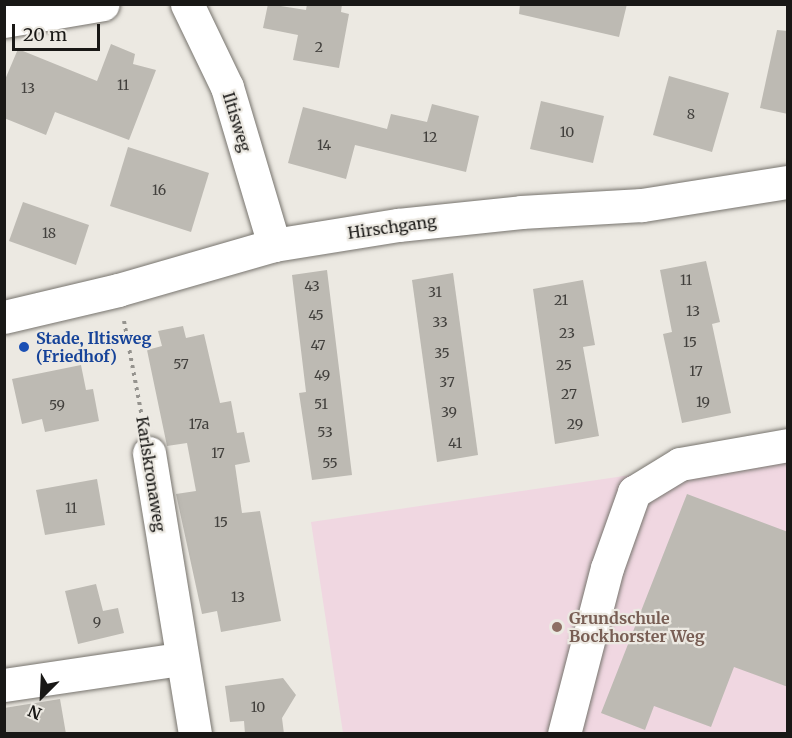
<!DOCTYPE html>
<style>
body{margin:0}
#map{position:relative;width:792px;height:738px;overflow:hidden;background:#ece9e2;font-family:Merriweather,serif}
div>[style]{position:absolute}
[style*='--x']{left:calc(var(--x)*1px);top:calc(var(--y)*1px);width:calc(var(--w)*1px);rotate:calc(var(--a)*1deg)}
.education>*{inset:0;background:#f0d7e1}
.building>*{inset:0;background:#bdbab3}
.path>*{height:4px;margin-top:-2px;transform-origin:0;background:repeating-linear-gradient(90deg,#95938e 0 3px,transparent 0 7.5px)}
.roads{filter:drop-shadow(0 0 2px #77746e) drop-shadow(0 0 2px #77746e)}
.minor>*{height:33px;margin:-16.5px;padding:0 16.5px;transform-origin:16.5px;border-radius:16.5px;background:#fff}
.dots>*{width:16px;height:16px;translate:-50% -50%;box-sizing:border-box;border:3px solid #ece9e2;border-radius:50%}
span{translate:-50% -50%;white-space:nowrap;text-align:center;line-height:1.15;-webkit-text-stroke:4.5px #ece9e2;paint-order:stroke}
.number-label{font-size:14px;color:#42403d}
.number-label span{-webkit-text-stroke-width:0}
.street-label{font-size:16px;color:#191816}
.transit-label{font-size:16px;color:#164399;font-weight:700}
.left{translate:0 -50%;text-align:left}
.education-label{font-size:16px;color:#785e54;font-weight:700}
.frame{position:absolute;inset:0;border:6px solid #191816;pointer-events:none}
.north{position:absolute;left:12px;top:666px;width:60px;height:60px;-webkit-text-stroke:4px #ece9e2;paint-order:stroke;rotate:204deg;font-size:16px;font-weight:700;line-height:24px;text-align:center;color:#191816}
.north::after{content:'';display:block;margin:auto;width:21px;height:27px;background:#191816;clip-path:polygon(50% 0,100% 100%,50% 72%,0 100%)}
.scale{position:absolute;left:12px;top:24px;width:88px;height:27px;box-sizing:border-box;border:3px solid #191816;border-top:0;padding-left:8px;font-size:18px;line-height:21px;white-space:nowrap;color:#191816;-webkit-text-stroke:4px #ece9e2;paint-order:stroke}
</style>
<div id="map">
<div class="education">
<div style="clip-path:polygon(787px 452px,787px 733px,343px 733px,311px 522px)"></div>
</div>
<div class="building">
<div style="clip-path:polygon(268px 4px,306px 10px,307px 4px,342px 4px,341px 12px,349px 14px,339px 68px,293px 60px,298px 35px,263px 28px)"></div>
<div style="clip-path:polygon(520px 4px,627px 4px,619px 37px,519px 14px)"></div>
<div style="clip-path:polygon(777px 30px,788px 31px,788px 114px,760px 108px)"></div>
<div style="clip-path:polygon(111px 44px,135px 54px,133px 64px,156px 70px,129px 140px,55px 112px,46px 135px,4px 118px,4px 82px,18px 49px,97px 81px)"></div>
<div style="clip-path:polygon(669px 76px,729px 93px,712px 152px,653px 135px)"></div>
<div style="clip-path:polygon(541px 101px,604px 116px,593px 163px,530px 149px)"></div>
<div style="clip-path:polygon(432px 104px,479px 116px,466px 172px,355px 145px,346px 179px,288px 163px,303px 107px,387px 129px,391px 114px,427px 122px)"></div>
<div style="clip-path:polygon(128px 147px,209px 173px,191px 232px,110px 206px)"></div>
<div style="clip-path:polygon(23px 202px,89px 225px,76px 265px,9px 241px)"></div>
<div style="clip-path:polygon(706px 261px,720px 322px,712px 324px,731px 413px,682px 423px,663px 334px,672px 332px,660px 270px)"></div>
<div style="clip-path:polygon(327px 270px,352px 475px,312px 480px,299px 393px,306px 392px,292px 275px)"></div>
<div style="clip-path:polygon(453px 273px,478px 455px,437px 462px,412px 280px)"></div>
<div style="clip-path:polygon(583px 280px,595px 345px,583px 347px,599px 436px,555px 444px,533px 289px)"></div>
<div style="clip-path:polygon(183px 326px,186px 338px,204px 334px,220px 403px,231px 401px,237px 433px,244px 432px,250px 462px,235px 465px,242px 513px,260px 511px,281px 621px,221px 632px,217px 611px,202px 614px,176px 494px,196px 491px,187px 443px,167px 446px,147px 350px,162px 346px,158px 331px)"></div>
<div style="clip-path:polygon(81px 365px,86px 390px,93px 389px,99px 421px,45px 432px,42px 419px,22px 424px,12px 379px)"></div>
<div style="clip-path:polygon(97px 479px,105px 525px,45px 535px,36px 490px)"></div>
<div style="clip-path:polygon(687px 494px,788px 532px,788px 687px,734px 667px,711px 727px,654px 706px,645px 730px,601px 713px)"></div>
<div style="clip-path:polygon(96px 584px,103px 611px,118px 608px,124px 633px,78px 644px,65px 591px)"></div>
<div style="clip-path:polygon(283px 678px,296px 695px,282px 718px,284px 734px,245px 734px,244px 721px,230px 722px,225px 686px)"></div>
<div style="clip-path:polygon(60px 699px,66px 734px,4px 734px,4px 708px)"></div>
</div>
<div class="path">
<div style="--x:124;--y:321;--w:104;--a:79.4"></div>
</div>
<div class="roads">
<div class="minor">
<div style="--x:187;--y:4;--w:92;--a:64.3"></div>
<div style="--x:227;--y:87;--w:165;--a:73.4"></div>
<div style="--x:4;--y:21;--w:100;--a:-9.7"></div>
<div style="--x:4;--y:317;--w:117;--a:-13.3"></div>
<div style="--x:118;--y:290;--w:162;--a:-16.1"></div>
<div style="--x:274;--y:245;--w:126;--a:-9.2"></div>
<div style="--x:398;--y:225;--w:124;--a:-6"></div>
<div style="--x:521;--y:212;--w:121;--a:-3.3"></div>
<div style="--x:642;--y:205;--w:148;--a:-9"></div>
<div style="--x:149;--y:453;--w:285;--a:80.7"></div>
<div style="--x:4;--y:685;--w:179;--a:-8.4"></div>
<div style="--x:564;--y:734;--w:171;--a:-75.5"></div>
<div style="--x:607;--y:568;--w:81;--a:-70.4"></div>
<div style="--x:634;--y:492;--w:54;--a:-31.3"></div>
<div style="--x:680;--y:464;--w:110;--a:-10"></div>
</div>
</div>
<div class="dots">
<div style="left:24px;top:347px;background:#1a4fb4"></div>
<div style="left:557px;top:627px;background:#8d6e63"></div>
</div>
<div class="number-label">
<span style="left:319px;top:47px">2</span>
<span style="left:123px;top:85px">11</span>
<span style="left:28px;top:88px">13</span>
<span style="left:691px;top:114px">8</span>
<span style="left:567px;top:132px">10</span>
<span style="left:430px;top:137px">12</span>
<span style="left:324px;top:145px">14</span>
<span style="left:159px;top:190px">16</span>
<span style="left:49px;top:233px">18</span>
<span style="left:686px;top:280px">11</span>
<span style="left:312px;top:286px">43</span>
<span style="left:435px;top:292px">31</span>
<span style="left:561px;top:300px">21</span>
<span style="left:693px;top:311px">13</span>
<span style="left:316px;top:315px">45</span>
<span style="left:440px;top:322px">33</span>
<span style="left:567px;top:333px">23</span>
<span style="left:690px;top:342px">15</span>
<span style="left:318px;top:345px">47</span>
<span style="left:442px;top:353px">35</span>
<span style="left:181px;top:364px">57</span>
<span style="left:564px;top:365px">25</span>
<span style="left:696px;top:371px">17</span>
<span style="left:322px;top:375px">49</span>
<span style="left:447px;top:382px">37</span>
<span style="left:569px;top:394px">27</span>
<span style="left:703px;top:402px">19</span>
<span style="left:321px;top:404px">51</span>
<span style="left:57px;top:405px">59</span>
<span style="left:449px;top:412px">39</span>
<span style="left:199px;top:424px">17a</span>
<span style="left:575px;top:424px">29</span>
<span style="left:325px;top:432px">53</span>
<span style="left:455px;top:443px">41</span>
<span style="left:218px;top:453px">17</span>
<span style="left:330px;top:463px">55</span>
<span style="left:71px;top:508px">11</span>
<span style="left:221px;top:522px">15</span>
<span style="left:238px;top:597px">13</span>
<span style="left:97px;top:622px">9</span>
<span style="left:258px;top:707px">10</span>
</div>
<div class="street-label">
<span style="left:237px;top:122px;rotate:73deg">Iltisweg</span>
<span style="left:392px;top:227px;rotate:-8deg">Hirschgang</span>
<span style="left:151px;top:474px;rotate:81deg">Karlskronaweg</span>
</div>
<div class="transit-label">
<span class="left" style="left:36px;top:347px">Stade, Iltisweg<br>(Friedhof)</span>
</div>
<div class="education-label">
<span class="left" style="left:569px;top:627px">Grundschule<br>Bockhorster Weg</span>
</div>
<div class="frame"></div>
<div class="north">N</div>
<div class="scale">20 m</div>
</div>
